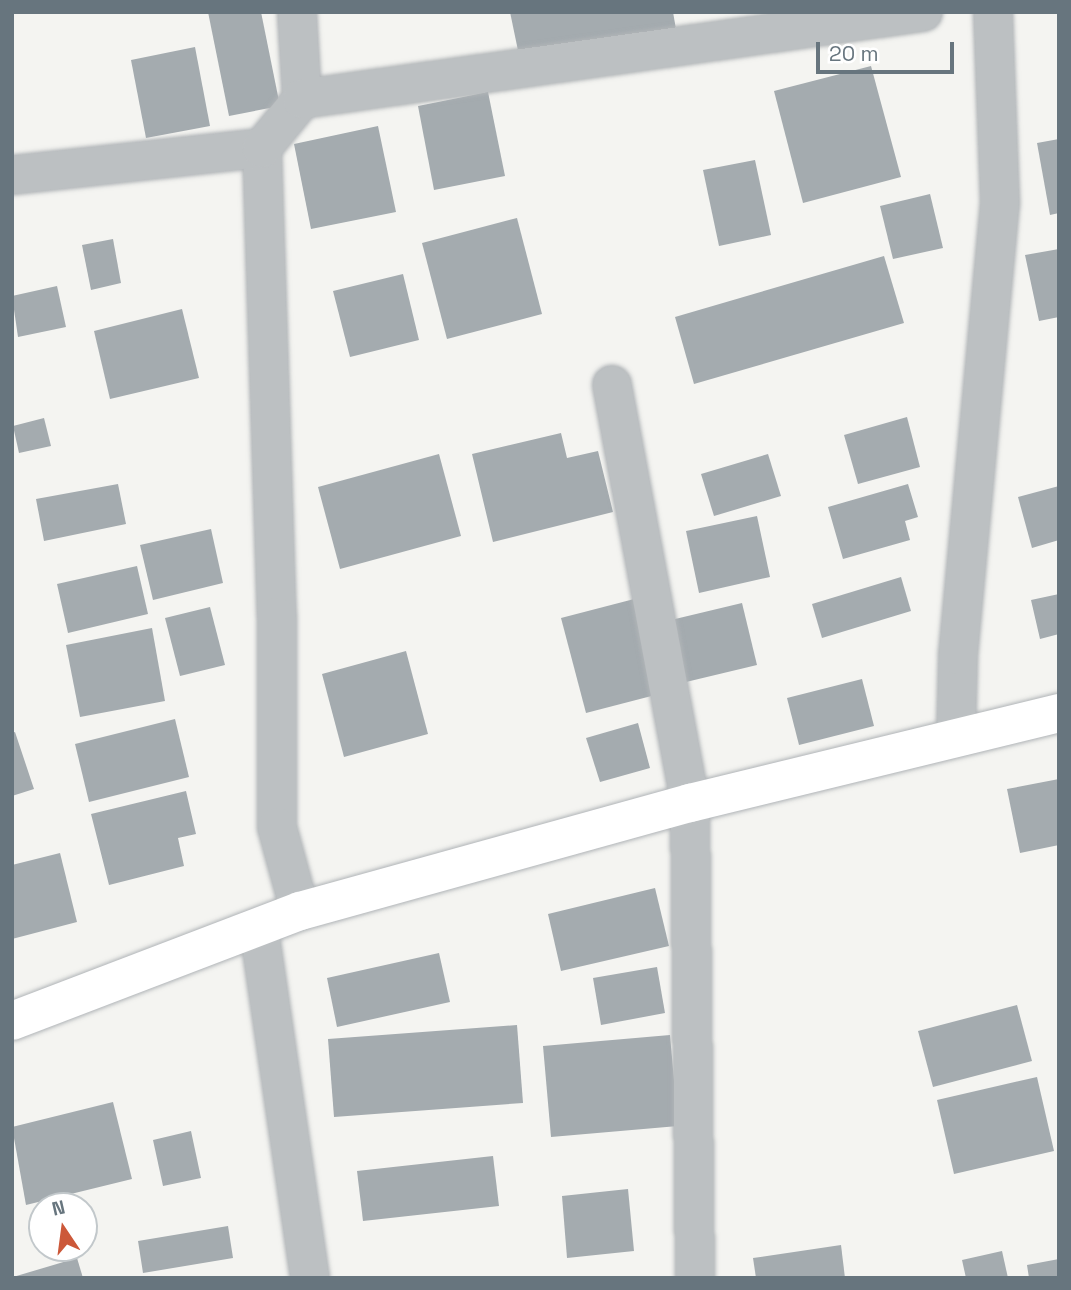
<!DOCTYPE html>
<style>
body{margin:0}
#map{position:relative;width:1071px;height:1290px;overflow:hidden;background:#f4f4f1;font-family:"Space Grotesk",sans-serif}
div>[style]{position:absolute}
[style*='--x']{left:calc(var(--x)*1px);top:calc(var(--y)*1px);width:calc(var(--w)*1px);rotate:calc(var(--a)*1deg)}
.building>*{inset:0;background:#a4abaf}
.roads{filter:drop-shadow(0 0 2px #b0b4b7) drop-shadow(0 0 2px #b0b4b7)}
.minor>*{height:38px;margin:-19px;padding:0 19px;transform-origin:19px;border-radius:19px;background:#bcc0c2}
.major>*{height:38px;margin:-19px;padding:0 19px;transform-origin:19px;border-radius:19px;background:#fff}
span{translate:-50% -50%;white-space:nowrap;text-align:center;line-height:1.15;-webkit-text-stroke:7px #fff;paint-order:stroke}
.frame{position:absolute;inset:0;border:14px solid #67757e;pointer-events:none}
.north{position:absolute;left:28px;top:1192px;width:70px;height:70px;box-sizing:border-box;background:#fff;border:2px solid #c2c8cb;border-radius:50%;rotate:347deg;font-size:19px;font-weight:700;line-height:28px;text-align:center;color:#67757e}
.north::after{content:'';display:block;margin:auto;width:24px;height:32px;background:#cc5839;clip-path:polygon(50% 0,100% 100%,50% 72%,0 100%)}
.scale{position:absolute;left:816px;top:42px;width:138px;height:32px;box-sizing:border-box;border:4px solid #67757e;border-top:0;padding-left:9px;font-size:21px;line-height:24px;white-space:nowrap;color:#67757e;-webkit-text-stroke:5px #fff;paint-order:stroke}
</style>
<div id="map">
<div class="building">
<div style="clip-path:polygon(208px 12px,261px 12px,280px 106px,229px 116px)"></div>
<div style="clip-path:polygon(510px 12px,673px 12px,677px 35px,521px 65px)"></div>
<div style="clip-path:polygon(195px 47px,210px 126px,146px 138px,131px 60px)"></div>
<div style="clip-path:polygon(871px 66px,901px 177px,803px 203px,774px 91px)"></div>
<div style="clip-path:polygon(488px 92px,505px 176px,434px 190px,418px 106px)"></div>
<div style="clip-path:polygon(378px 126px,396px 212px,311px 229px,294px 144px)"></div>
<div style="clip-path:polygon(1059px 139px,1059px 213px,1050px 215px,1037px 143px)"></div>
<div style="clip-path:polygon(755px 160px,771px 235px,719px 246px,703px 170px)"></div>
<div style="clip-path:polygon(930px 194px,943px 248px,893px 259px,880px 206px)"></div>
<div style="clip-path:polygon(517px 218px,542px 314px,447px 339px,422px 243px)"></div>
<div style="clip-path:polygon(113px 239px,121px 283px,91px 290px,82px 245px)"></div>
<div style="clip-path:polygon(1059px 249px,1059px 317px,1039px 321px,1025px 255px)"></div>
<div style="clip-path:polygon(884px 256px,904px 323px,694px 384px,675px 317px)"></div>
<div style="clip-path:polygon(403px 274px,419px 340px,350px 357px,333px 291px)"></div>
<div style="clip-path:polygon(57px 286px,66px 327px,18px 337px,12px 296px)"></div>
<div style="clip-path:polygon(182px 309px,199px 378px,110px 399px,94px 331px)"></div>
<div style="clip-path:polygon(907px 417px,920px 467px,858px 484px,844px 435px)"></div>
<div style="clip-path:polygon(44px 418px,51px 446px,19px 453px,13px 426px)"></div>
<div style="clip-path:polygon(561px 433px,567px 458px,598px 451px,613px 512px,493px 542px,472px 454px)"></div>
<div style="clip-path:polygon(439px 454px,461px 536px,340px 569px,318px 487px)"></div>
<div style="clip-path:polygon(768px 454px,781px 496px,714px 516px,701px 474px)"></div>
<div style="clip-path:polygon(118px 484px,126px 524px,44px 541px,36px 499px)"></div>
<div style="clip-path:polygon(908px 484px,918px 517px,905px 521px,910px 540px,843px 559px,828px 507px)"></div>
<div style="clip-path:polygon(1059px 486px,1059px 540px,1032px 548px,1018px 497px)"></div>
<div style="clip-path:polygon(757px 516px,770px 577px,699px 593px,686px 531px)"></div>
<div style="clip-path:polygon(211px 529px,223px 583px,153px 600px,140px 545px)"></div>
<div style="clip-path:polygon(137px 566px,148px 614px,68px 633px,57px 584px)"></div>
<div style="clip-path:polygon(901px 577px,911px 611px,822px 638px,812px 604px)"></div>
<div style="clip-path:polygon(1059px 594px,1059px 634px,1040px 639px,1031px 600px)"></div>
<div style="clip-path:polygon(638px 598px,663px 693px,586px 713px,561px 618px)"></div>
<div style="clip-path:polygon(742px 603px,757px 665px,686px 682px,671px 620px)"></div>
<div style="clip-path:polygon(210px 607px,225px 665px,180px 676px,165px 618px)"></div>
<div style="clip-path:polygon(152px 628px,165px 701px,80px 717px,66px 645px)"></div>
<div style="clip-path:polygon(406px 651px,428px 734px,344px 757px,322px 674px)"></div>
<div style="clip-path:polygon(862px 679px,874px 726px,799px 745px,787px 698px)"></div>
<div style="clip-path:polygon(175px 719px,189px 777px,89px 802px,75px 744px)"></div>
<div style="clip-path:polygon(638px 723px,650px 768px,600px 782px,586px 738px)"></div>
<div style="clip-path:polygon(15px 732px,34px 789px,12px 796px,12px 733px)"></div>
<div style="clip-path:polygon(1059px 779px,1059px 845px,1020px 853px,1007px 789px)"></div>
<div style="clip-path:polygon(186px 791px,196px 834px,178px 838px,184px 866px,109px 885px,91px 814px)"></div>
<div style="clip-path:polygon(60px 853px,77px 922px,12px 939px,12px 865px)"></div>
<div style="clip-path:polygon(655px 888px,669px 946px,561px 971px,548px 914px)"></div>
<div style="clip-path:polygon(439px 953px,450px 1002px,337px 1027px,327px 978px)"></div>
<div style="clip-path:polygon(657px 967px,665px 1013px,601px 1025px,593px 978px)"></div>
<div style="clip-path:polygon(1017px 1005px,1032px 1061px,933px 1087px,918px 1031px)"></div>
<div style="clip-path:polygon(517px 1025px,523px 1103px,334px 1117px,328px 1039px)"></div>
<div style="clip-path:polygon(670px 1035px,678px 1126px,551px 1137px,543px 1046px)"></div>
<div style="clip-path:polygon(1037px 1077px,1054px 1151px,954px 1174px,937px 1100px)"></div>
<div style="clip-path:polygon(113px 1102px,132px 1179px,26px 1205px,12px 1127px)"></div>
<div style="clip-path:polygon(191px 1131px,201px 1178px,163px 1186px,153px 1140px)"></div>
<div style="clip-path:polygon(493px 1156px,499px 1206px,363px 1221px,357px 1171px)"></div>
<div style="clip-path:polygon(628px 1189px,634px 1251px,567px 1258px,562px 1196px)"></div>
<div style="clip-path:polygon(228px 1226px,233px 1258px,143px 1273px,138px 1241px)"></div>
<div style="clip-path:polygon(841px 1245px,845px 1278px,756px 1278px,753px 1258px)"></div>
<div style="clip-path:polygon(1002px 1251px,1008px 1278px,966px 1278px,962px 1260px)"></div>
<div style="clip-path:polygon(77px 1258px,83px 1278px,13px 1278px,13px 1277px)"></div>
<div style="clip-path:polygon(1059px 1259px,1059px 1278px,1029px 1278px,1027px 1265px)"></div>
</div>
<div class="roads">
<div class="minor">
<div style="--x:297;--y:12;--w:87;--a:86.7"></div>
<div style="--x:262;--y:148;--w:469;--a:88.2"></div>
<div style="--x:277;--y:617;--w:210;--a:90"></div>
<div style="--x:277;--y:827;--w:87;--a:74.7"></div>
<div style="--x:12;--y:175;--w:251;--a:-6.2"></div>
<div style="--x:262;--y:148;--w:63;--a:-50.8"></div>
<div style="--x:302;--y:99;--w:627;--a:-7.98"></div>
<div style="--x:612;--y:385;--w:425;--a:79.4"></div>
<div style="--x:690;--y:803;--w:475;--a:89.4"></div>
<div style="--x:956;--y:734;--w:79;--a:-88.5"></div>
<div style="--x:958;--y:655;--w:454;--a:-84.7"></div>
<div style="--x:1000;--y:203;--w:191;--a:-92.1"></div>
<div style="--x:259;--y:929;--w:353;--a:81.7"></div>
</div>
<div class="major">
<div style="--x:12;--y:1021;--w:308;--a:-20.9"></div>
<div style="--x:300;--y:911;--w:405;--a:-15.5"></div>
<div style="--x:690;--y:803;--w:380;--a:-13.7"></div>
</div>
</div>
<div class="frame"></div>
<div class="north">N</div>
<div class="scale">20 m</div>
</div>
